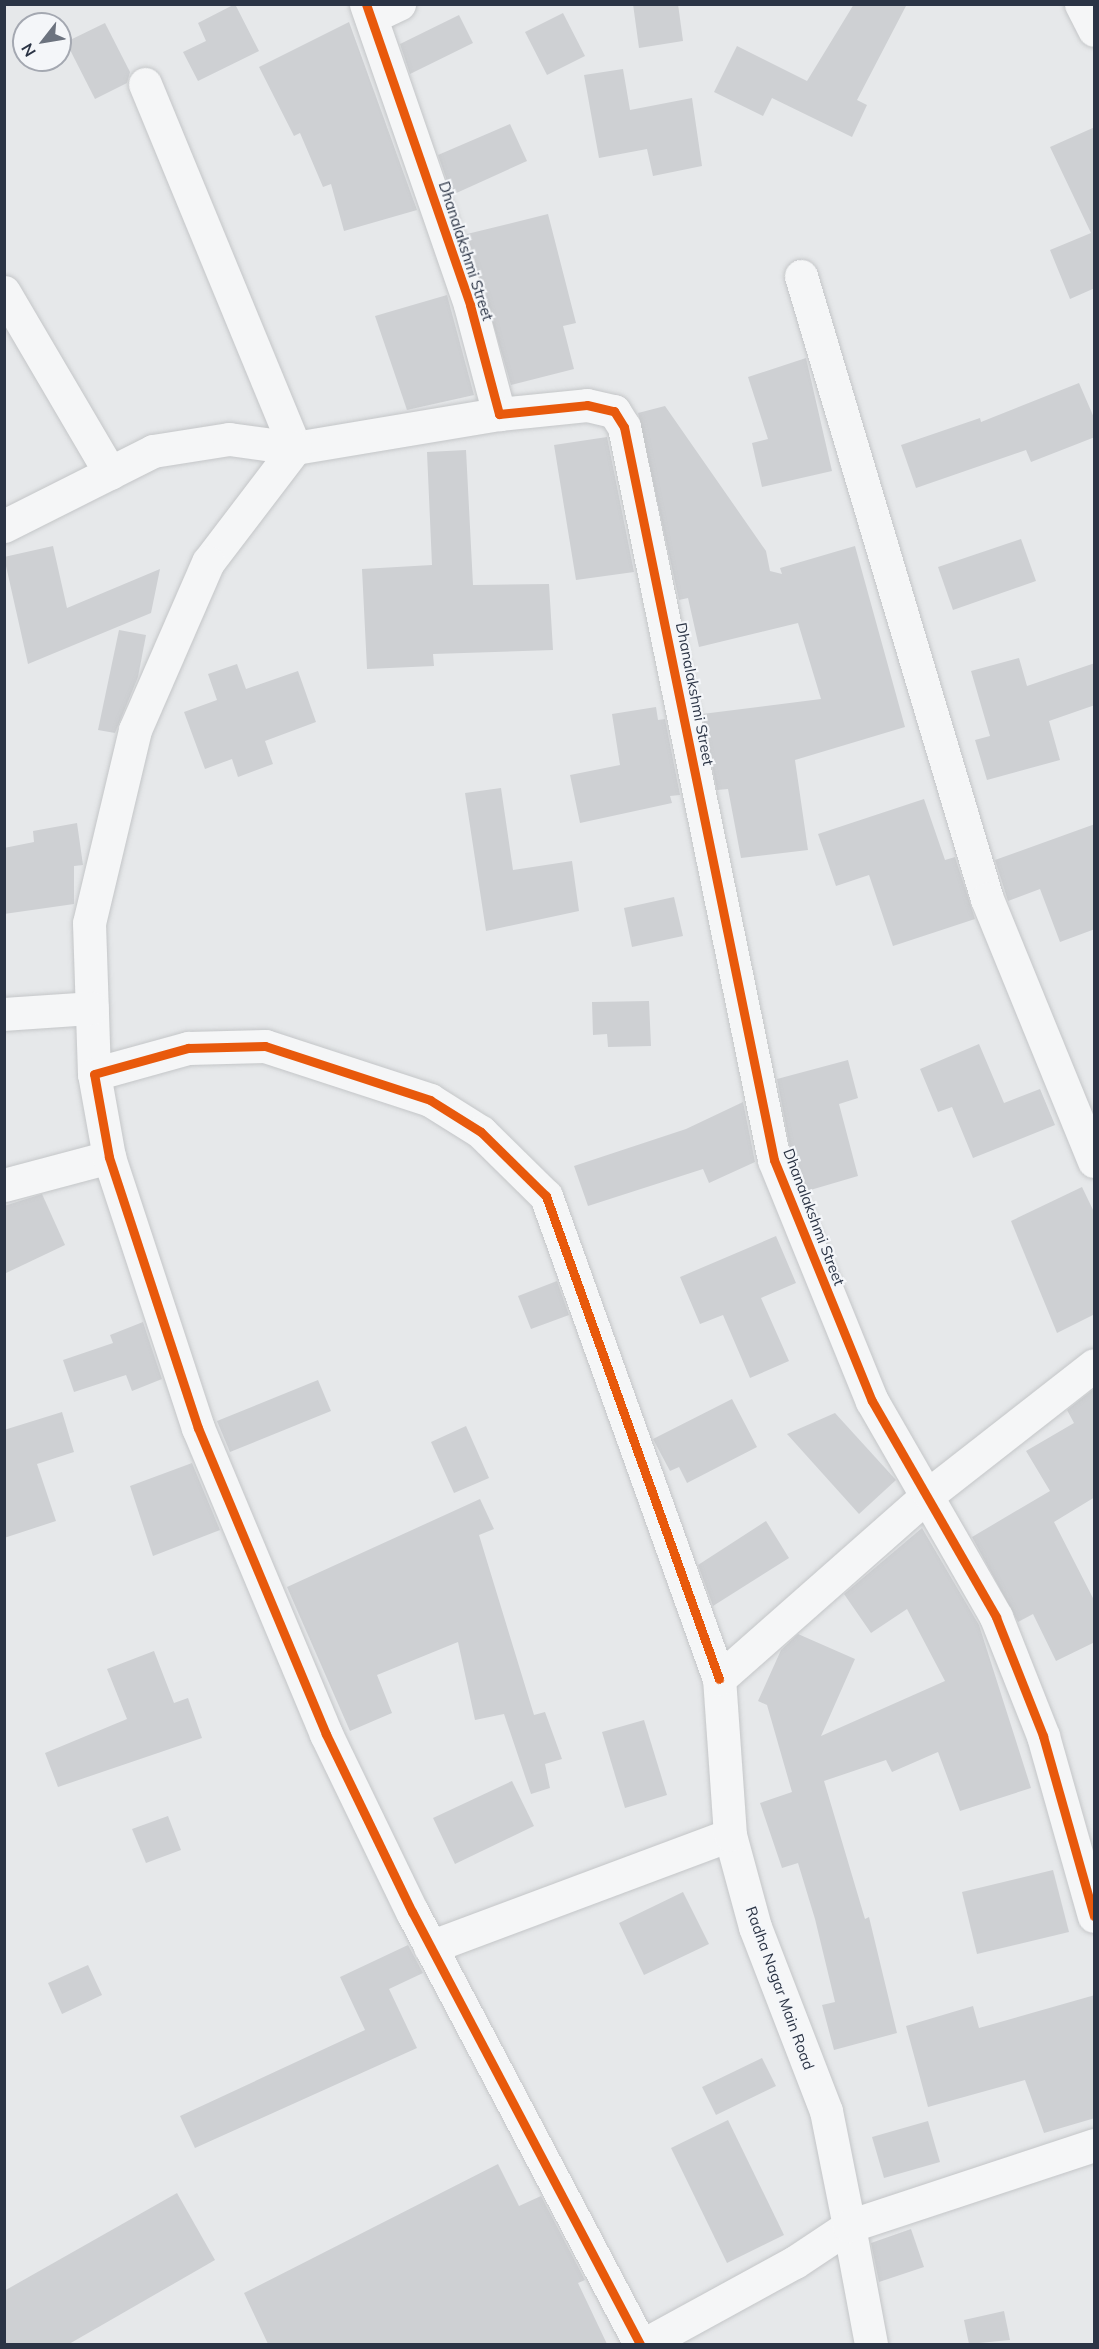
<!DOCTYPE html>
<style>
body{margin:0}
#map{position:relative;width:1099px;height:2349px;overflow:hidden;background:#e6e8ea;font-family:Mulish,sans-serif}
div>[style]{position:absolute}
[style*='--x']{left:calc(var(--x)*1px);top:calc(var(--y)*1px);width:calc(var(--w)*1px);rotate:calc(var(--a)*1deg)}
.building>*{inset:0;background:#ced0d3}
.roads{filter:drop-shadow(0 0 2px #c4c6c8) drop-shadow(0 0 2px #c4c6c8)}
.minor>*{height:33px;margin:-16.5px;padding:0 16.5px;transform-origin:16.5px;border-radius:16.5px;background:#f5f6f7}
.cycleway>*{height:9px;margin:-4.5px;padding:0 4.5px;transform-origin:4.5px;border-radius:4.5px;background:#e8590c}
span{translate:-50% -50%;white-space:nowrap;text-align:center;line-height:1.15;-webkit-text-stroke:4.5px #f4f6f9;paint-order:stroke}
.street-label{font-size:15px;color:#2b3445}
.frame{position:absolute;inset:0;border:6px solid #2b3445;pointer-events:none}
.north{position:absolute;left:12px;top:12px;width:60px;height:60px;box-sizing:border-box;background:#f4f6f9;border:2px solid #a4a8b1;border-radius:50%;rotate:239deg;font-size:16px;font-weight:700;line-height:24px;text-align:center;color:#2b3445}
.north::after{content:'';display:block;margin:auto;width:21px;height:27px;background:#6c737f;clip-path:polygon(50% 0,100% 100%,50% 72%,0 100%)}
</style>
<div id="map">
<div class="building">
<div style="clip-path:polygon(235px 4px,259px 51px,198px 81px,183px 52px,206px 41px,198px 23px)"></div>
<div style="clip-path:polygon(633px 4px,678px 4px,683px 41px,639px 48px)"></div>
<div style="clip-path:polygon(854px 4px,907px 4px,857px 100px,867px 105px,852px 137px,772px 98px,763px 116px,714px 92px,737px 46px,807px 81px)"></div>
<div style="clip-path:polygon(563px 13px,585px 56px,547px 75px,525px 32px)"></div>
<div style="clip-path:polygon(459px 15px,473px 43px,410px 74px,400px 44px)"></div>
<div style="clip-path:polygon(349px 22px,417px 210px,344px 231px,331px 184px,323px 187px,300px 133px,294px 136px,259px 67px)"></div>
<div style="clip-path:polygon(105px 23px,130px 72px,127px 83px,95px 99px,66px 42px)"></div>
<div style="clip-path:polygon(623px 69px,630px 110px,692px 98px,702px 166px,653px 176px,647px 149px,599px 158px,584px 75px)"></div>
<div style="clip-path:polygon(510px 124px,527px 161px,452px 195px,438px 155px)"></div>
<div style="clip-path:polygon(1095px 127px,1095px 288px,1070px 299px,1050px 250px,1091px 233px,1050px 147px)"></div>
<div style="clip-path:polygon(548px 214px,576px 323px,563px 326px,574px 369px,511px 385px,467px 234px)"></div>
<div style="clip-path:polygon(447px 295px,474px 395px,407px 410px,375px 316px)"></div>
<div style="clip-path:polygon(806px 358px,832px 471px,762px 487px,752px 443px,768px 439px,748px 377px)"></div>
<div style="clip-path:polygon(1079px 383px,1095px 420px,1095px 437px,1031px 462px,1026px 450px,916px 488px,901px 445px,980px 418px,981px 422px)"></div>
<div style="clip-path:polygon(665px 406px,766px 551px,770px 571px,782px 574px,780px 568px,855px 546px,905px 727px,795px 760px,808px 850px,741px 858px,728px 789px,717px 790px,702px 714px,821px 699px,798px 623px,699px 647px,688px 598px,679px 600px,638px 413px)"></div>
<div style="clip-path:polygon(607px 437px,634px 572px,576px 580px,554px 445px)"></div>
<div style="clip-path:polygon(466px 450px,473px 585px,549px 584px,553px 650px,433px 654px,434px 666px,367px 669px,362px 569px,432px 565px,427px 452px)"></div>
<div style="clip-path:polygon(1021px 539px,1036px 581px,953px 610px,938px 567px)"></div>
<div style="clip-path:polygon(53px 546px,67px 608px,160px 569px,151px 613px,28px 664px,4px 557px)"></div>
<div style="clip-path:polygon(119px 630px,146px 635px,138px 677px,115px 733px,98px 730px)"></div>
<div style="clip-path:polygon(1019px 658px,1027px 686px,1095px 663px,1095px 705px,1049px 721px,1060px 760px,987px 780px,975px 740px,990px 736px,971px 671px)"></div>
<div style="clip-path:polygon(237px 664px,246px 689px,298px 671px,316px 722px,265px 741px,273px 764px,238px 777px,232px 759px,205px 769px,184px 712px,217px 700px,208px 674px)"></div>
<div style="clip-path:polygon(656px 707px,658px 720px,665px 719px,680px 795px,670px 796px,672px 803px,580px 823px,570px 775px,620px 765px,612px 714px)"></div>
<div style="clip-path:polygon(501px 788px,513px 870px,572px 861px,579px 911px,486px 931px,465px 793px)"></div>
<div style="clip-path:polygon(924px 799px,945px 860px,955px 857px,975px 919px,893px 946px,869px 875px,836px 886px,818px 834px)"></div>
<div style="clip-path:polygon(77px 823px,83px 865px,74px 866px,74px 904px,4px 914px,4px 848px,34px 842px,33px 831px)"></div>
<div style="clip-path:polygon(1095px 824px,1095px 929px,1060px 942px,1040px 889px,1008px 901px,995px 860px)"></div>
<div style="clip-path:polygon(674px 897px,683px 936px,632px 947px,624px 908px)"></div>
<div style="clip-path:polygon(649px 1001px,651px 1046px,608px 1047px,607px 1034px,593px 1035px,592px 1002px)"></div>
<div style="clip-path:polygon(979px 1044px,1004px 1103px,1040px 1089px,1055px 1125px,973px 1158px,952px 1107px,938px 1112px,920px 1069px)"></div>
<div style="clip-path:polygon(848px 1060px,858px 1098px,839px 1104px,858px 1176px,807px 1191px,790px 1147px,777px 1079px)"></div>
<div style="clip-path:polygon(743px 1102px,755px 1162px,709px 1183px,703px 1169px,588px 1206px,574px 1166px,686px 1129px)"></div>
<div style="clip-path:polygon(1082px 1187px,1095px 1214px,1095px 1314px,1057px 1333px,1011px 1221px)"></div>
<div style="clip-path:polygon(42px 1194px,65px 1245px,4px 1274px,4px 1206px)"></div>
<div style="clip-path:polygon(776px 1236px,796px 1283px,761px 1298px,789px 1361px,750px 1378px,723px 1315px,700px 1324px,680px 1277px)"></div>
<div style="clip-path:polygon(557px 1281px,569px 1315px,531px 1329px,518px 1296px)"></div>
<div style="clip-path:polygon(143px 1322px,162px 1379px,132px 1391px,126px 1375px,74px 1392px,63px 1360px,113px 1343px,110px 1335px)"></div>
<div style="clip-path:polygon(318px 1380px,331px 1411px,230px 1452px,217px 1421px)"></div>
<div style="clip-path:polygon(1095px 1388px,1095px 1497px,1054px 1522px,1095px 1602px,1095px 1642px,1056px 1661px,1033px 1614px,1018px 1622px,972px 1537px,1050px 1491px,1026px 1451px,1074px 1423px,1067px 1410px)"></div>
<div style="clip-path:polygon(732px 1399px,757px 1447px,687px 1483px,679px 1467px,670px 1471px,653px 1439px)"></div>
<div style="clip-path:polygon(62px 1412px,74px 1452px,37px 1464px,56px 1521px,4px 1538px,4px 1430px)"></div>
<div style="clip-path:polygon(835px 1413px,896px 1480px,859px 1514px,787px 1434px)"></div>
<div style="clip-path:polygon(466px 1426px,489px 1478px,454px 1493px,431px 1442px)"></div>
<div style="clip-path:polygon(192px 1463px,220px 1530px,153px 1556px,130px 1486px)"></div>
<div style="clip-path:polygon(480px 1499px,494px 1529px,479px 1535px,534px 1715px,545px 1712px,562px 1759px,545px 1764px,550px 1788px,531px 1794px,504px 1714px,475px 1720px,458px 1642px,377px 1675px,392px 1713px,350px 1731px,287px 1587px)"></div>
<div style="clip-path:polygon(766px 1521px,789px 1558px,713px 1606px,698px 1565px)"></div>
<div style="clip-path:polygon(922px 1528px,979px 1625px,1031px 1788px,960px 1811px,938px 1752px,892px 1772px,886px 1760px,824px 1781px,865px 1919px,869px 1917px,897px 2033px,834px 2050px,822px 2005px,835px 2002px,815px 1919px,798px 1863px,782px 1868px,760px 1803px,792px 1792px,767px 1705px,758px 1701px,781px 1650px,798px 1634px,855px 1659px,821px 1736px,945px 1681px,907px 1609px,871px 1633px,844px 1594px)"></div>
<div style="clip-path:polygon(154px 1651px,174px 1703px,188px 1698px,202px 1738px,58px 1787px,45px 1753px,127px 1719px,107px 1669px)"></div>
<div style="clip-path:polygon(644px 1720px,667px 1795px,625px 1808px,602px 1732px)"></div>
<div style="clip-path:polygon(512px 1781px,534px 1826px,455px 1864px,433px 1818px)"></div>
<div style="clip-path:polygon(168px 1816px,181px 1850px,146px 1863px,132px 1829px)"></div>
<div style="clip-path:polygon(1053px 1870px,1069px 1932px,977px 1954px,962px 1892px)"></div>
<div style="clip-path:polygon(683px 1892px,709px 1944px,644px 1975px,619px 1923px)"></div>
<div style="clip-path:polygon(408px 1945px,423px 1973px,389px 1989px,417px 2048px,195px 2148px,180px 2116px,365px 2030px,340px 1977px)"></div>
<div style="clip-path:polygon(88px 1965px,102px 1995px,62px 2014px,48px 1983px)"></div>
<div style="clip-path:polygon(1095px 1995px,1095px 2118px,1044px 2133px,1025px 2080px,928px 2107px,906px 2026px,973px 2006px,979px 2028px)"></div>
<div style="clip-path:polygon(762px 2058px,776px 2086px,716px 2115px,702px 2087px)"></div>
<div style="clip-path:polygon(728px 2120px,784px 2235px,727px 2263px,671px 2148px)"></div>
<div style="clip-path:polygon(928px 2121px,940px 2162px,884px 2178px,872px 2137px)"></div>
<div style="clip-path:polygon(498px 2164px,519px 2206px,541px 2196px,585px 2280px,578px 2283px,607px 2344px,268px 2344px,244px 2293px)"></div>
<div style="clip-path:polygon(177px 2193px,215px 2260px,69px 2344px,4px 2344px,4px 2291px)"></div>
<div style="clip-path:polygon(911px 2229px,924px 2267px,879px 2282px,871px 2243px)"></div>
<div style="clip-path:polygon(1004px 2311px,1010px 2340px,969px 2344px,964px 2320px)"></div>
</div>
<div class="roads">
<div class="minor">
<div style="--x:366;--y:4;--w:318;--a:70.9"></div>
<div style="--x:470;--y:305;--w:113;--a:75.1"></div>
<div style="--x:499;--y:414;--w:88;--a:-5.8"></div>
<div style="--x:587;--y:405;--w:28;--a:13"></div>
<div style="--x:614;--y:411;--w:19;--a:58"></div>
<div style="--x:624;--y:427;--w:748;--a:78.43"></div>
<div style="--x:774;--y:1160;--w:260;--a:67.9"></div>
<div style="--x:872;--y:1401;--w:249;--a:60.1"></div>
<div style="--x:996;--y:1617;--w:128;--a:68.4"></div>
<div style="--x:1043;--y:1736;--w:187;--a:74.2"></div>
<div style="--x:1081;--y:4;--w:29;--a:63"></div>
<div style="--x:371;--y:17;--w:31;--a:-25"></div>
<div style="--x:145;--y:84;--w:394;--a:67.6"></div>
<div style="--x:295;--y:448;--w:207;--a:-9.5"></div>
<div style="--x:801;--y:276;--w:650;--a:73.38"></div>
<div style="--x:987;--y:899;--w:283;--a:67.8"></div>
<div style="--x:4;--y:292;--w:210;--a:59.6"></div>
<div style="--x:4;--y:526;--w:167;--a:-26.7"></div>
<div style="--x:153;--y:451;--w:77;--a:-9"></div>
<div style="--x:229;--y:439;--w:67;--a:7.8"></div>
<div style="--x:295;--y:448;--w:143;--a:127.3"></div>
<div style="--x:208;--y:562;--w:183;--a:113.5"></div>
<div style="--x:135;--y:730;--w:198;--a:103.4"></div>
<div style="--x:89;--y:923;--w:151;--a:88.1"></div>
<div style="--x:4;--y:1014;--w:88;--a:-3.9"></div>
<div style="--x:4;--y:1185;--w:109;--a:-14.9"></div>
<div style="--x:430;--y:1947;--w:320;--a:-20.5"></div>
<div style="--x:640;--y:2344;--w:488;--a:-117.8"></div>
<div style="--x:412;--y:1912;--w:198;--a:-115.8"></div>
<div style="--x:326;--y:1734;--w:332;--a:-112.7"></div>
<div style="--x:198;--y:1428;--w:285;--a:-108.2"></div>
<div style="--x:109;--y:1157;--w:84;--a:-100.2"></div>
<div style="--x:94;--y:1074;--w:98;--a:-15.5"></div>
<div style="--x:188;--y:1048;--w:77;--a:-1.5"></div>
<div style="--x:265;--y:1046;--w:174;--a:18.1"></div>
<div style="--x:430;--y:1100;--w:60;--a:32.1"></div>
<div style="--x:481;--y:1132;--w:91;--a:44.6"></div>
<div style="--x:546;--y:1196;--w:513;--a:70.29"></div>
<div style="--x:645;--y:2344;--w:171;--a:-28.7"></div>
<div style="--x:795;--y:2262;--w:65;--a:-33.7"></div>
<div style="--x:849;--y:2226;--w:117;--a:-101.3"></div>
<div style="--x:826;--y:2111;--w:197;--a:-111.1"></div>
<div style="--x:755;--y:1927;--w:95;--a:-105.2"></div>
<div style="--x:730;--y:1835;--w:156;--a:-94"></div>
<div style="--x:719;--y:1679;--w:280;--a:-41.4"></div>
<div style="--x:929;--y:1494;--w:209;--a:-38"></div>
<div style="--x:871;--y:2344;--w:120;--a:-100.6"></div>
<div style="--x:849;--y:2226;--w:258;--a:-18.3"></div>
</div>
</div>
<div class="cycleway">
<div style="--x:366;--y:4;--w:318;--a:70.9"></div>
<div style="--x:470;--y:305;--w:113;--a:75.1"></div>
<div style="--x:499;--y:414;--w:88;--a:-5.8"></div>
<div style="--x:587;--y:405;--w:28;--a:13"></div>
<div style="--x:614;--y:411;--w:19;--a:58"></div>
<div style="--x:624;--y:427;--w:748;--a:78.43"></div>
<div style="--x:774;--y:1160;--w:260;--a:67.9"></div>
<div style="--x:872;--y:1401;--w:249;--a:60.1"></div>
<div style="--x:996;--y:1617;--w:128;--a:68.4"></div>
<div style="--x:1043;--y:1736;--w:187;--a:74.2"></div>
<div style="--x:640;--y:2344;--w:488;--a:-117.8"></div>
<div style="--x:412;--y:1912;--w:198;--a:-115.8"></div>
<div style="--x:326;--y:1734;--w:332;--a:-112.7"></div>
<div style="--x:198;--y:1428;--w:285;--a:-108.2"></div>
<div style="--x:109;--y:1157;--w:84;--a:-100.2"></div>
<div style="--x:94;--y:1074;--w:98;--a:-15.5"></div>
<div style="--x:188;--y:1048;--w:77;--a:-1.5"></div>
<div style="--x:265;--y:1046;--w:174;--a:18.1"></div>
<div style="--x:430;--y:1100;--w:60;--a:32.1"></div>
<div style="--x:481;--y:1132;--w:91;--a:44.6"></div>
<div style="--x:546;--y:1196;--w:513;--a:70.29"></div>
</div>
<div class="street-label">
<span style="left:466px;top:251px;rotate:72deg">Dhanalakshmi Street</span>
<span style="left:695px;top:694px;rotate:79deg">Dhanalakshmi Street</span>
<span style="left:814px;top:1217px;rotate:69deg">Dhanalakshmi Street</span>
<span style="left:780px;top:1988px;rotate:70deg">Radha Nagar Main Road</span>
</div>
<div class="frame"></div>
<div class="north">N</div>
</div>
